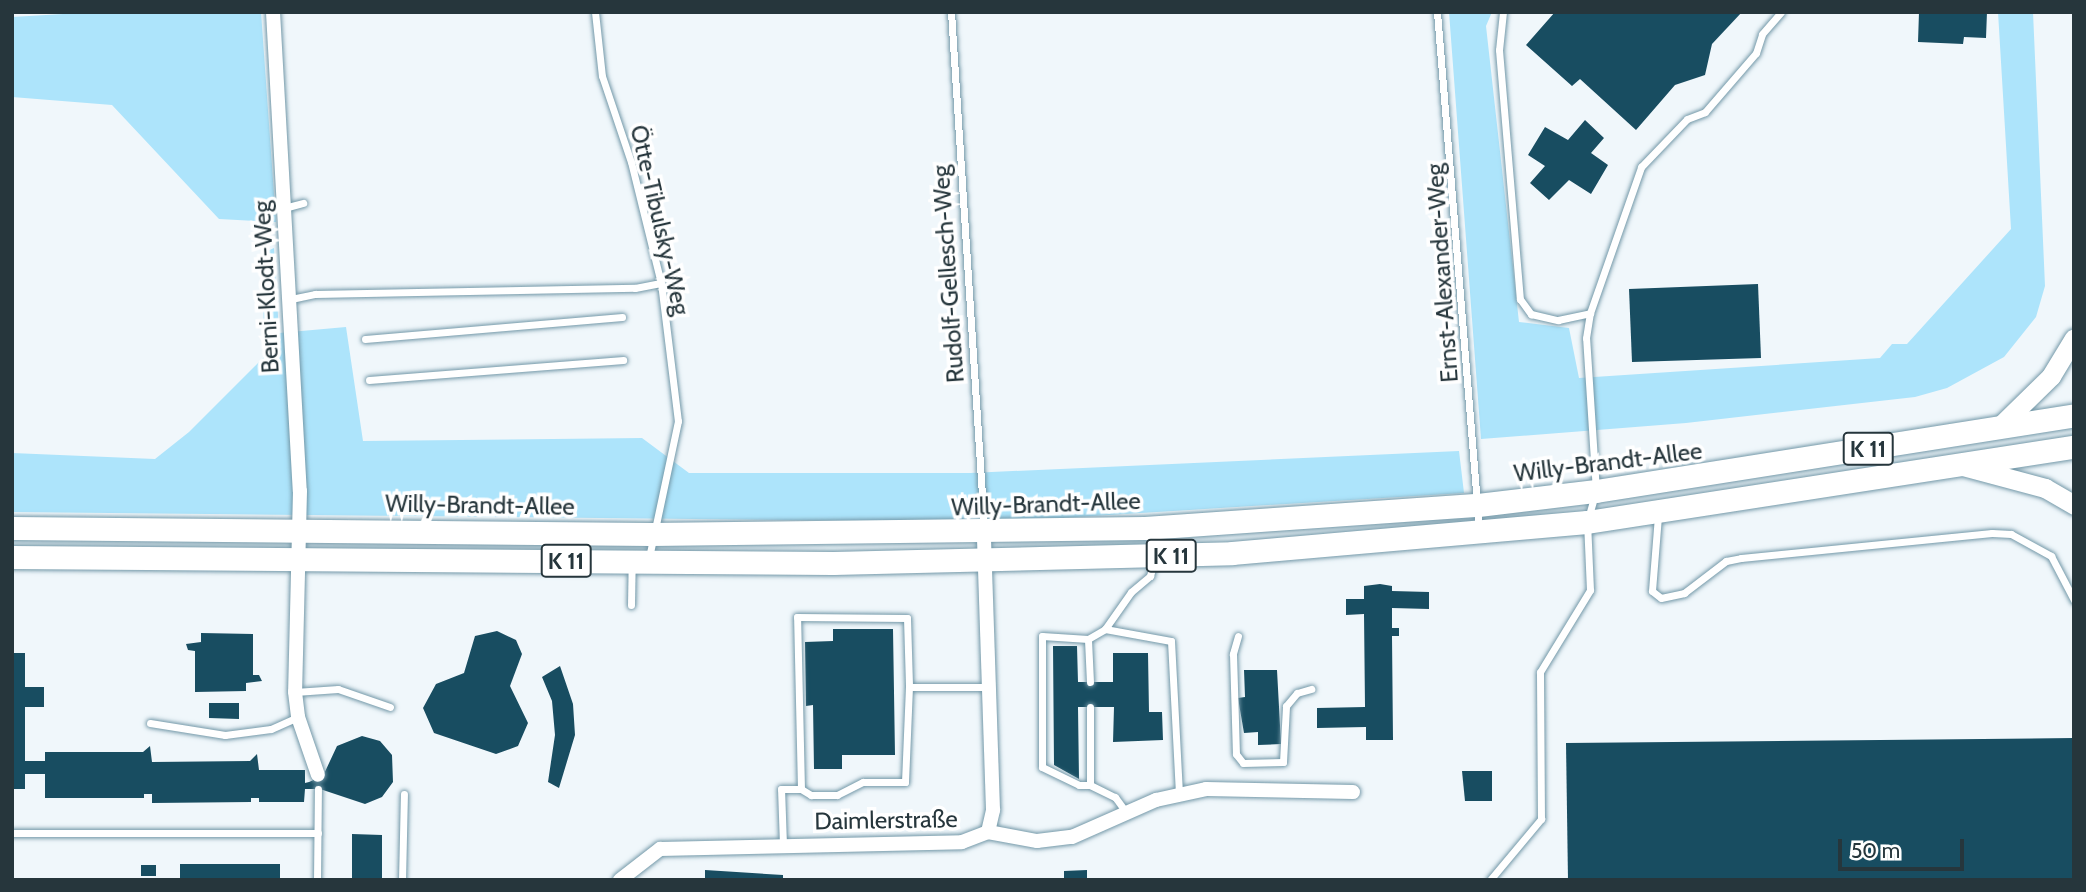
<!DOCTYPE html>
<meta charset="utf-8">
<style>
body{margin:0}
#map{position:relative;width:2086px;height:892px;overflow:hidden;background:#f0f7fb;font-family:Cabin,sans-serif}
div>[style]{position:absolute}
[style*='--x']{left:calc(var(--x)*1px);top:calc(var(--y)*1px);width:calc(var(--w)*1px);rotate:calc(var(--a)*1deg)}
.green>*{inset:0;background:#ade4fb}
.building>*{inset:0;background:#184d61}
.roads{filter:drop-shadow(0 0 2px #7398a8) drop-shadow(0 0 2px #7398a8)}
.service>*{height:7px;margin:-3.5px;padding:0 3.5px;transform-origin:3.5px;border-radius:3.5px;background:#fff}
.minor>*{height:14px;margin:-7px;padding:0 7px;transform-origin:7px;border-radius:7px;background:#fff}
.secondary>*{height:19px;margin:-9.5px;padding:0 9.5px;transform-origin:9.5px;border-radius:9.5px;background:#fff}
.primary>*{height:23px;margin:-11.5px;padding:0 11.5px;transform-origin:11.5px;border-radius:11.5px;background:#fff}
span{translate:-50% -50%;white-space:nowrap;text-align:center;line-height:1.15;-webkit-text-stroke:7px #fff;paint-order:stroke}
.shield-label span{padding:2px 5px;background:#fff;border:2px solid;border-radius:5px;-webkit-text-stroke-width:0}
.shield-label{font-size:23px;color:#26363c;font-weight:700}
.street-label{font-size:24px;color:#26363c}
.frame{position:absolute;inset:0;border:14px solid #26363c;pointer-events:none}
.scale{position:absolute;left:1838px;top:839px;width:126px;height:32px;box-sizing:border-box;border:4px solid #26363c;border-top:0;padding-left:9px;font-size:21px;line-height:24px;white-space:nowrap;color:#26363c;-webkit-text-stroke:5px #fff;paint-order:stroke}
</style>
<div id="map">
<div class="green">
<div style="clip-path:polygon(97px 12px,261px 12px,276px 222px,219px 219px,112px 105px,12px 97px,12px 17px)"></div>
<div style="clip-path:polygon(1449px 12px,1492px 12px,1486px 26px,1519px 322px,1569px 328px,1579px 378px,1880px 358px,1892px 344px,1907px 344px,2011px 229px,1998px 12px,2033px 12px,2045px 286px,2036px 317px,2004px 357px,1947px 388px,1915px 397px,1686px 423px,1481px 439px)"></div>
<div style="clip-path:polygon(274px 248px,279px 333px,346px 327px,363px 441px,642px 438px,689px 473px,970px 473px,1459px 451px,1464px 493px,995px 522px,12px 512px,12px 453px,155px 459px,189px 432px,265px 356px,261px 254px)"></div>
</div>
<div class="building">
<div style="clip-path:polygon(1555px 12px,1742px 12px,1712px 44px,1705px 75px,1675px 85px,1636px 130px,1580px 79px,1572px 86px,1526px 45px)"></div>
<div style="clip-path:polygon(1919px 12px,1987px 12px,1986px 38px,1964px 37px,1963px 44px,1918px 42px)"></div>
<div style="clip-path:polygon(1585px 120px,1604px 138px,1591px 153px,1608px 165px,1591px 194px,1569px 180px,1549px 200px,1530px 183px,1545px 166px,1528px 155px,1545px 127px,1568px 140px)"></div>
<div style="clip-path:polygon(1758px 284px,1761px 358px,1632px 362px,1629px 289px)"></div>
<div style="clip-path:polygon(1380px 584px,1392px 586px,1392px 591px,1429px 592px,1429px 609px,1392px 608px,1392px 628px,1399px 628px,1399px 636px,1392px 636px,1393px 740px,1366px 740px,1366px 727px,1317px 728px,1317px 708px,1365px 707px,1364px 614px,1346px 615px,1346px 599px,1364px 599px,1364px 586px)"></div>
<div style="clip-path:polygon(833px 629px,893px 629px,895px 755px,842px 755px,842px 769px,814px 769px,813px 705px,806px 706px,805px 642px,833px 641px)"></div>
<div style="clip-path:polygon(497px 631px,516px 640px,522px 654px,510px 686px,528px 723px,518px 746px,496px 754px,434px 733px,423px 708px,436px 684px,464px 673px,475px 636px)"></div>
<div style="clip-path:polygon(201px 633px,253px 634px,253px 675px,259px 675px,262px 681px,246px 683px,246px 691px,195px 692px,195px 651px,188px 650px,186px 644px,201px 642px)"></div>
<div style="clip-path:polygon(1053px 646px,1077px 646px,1078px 682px,1113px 682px,1113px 653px,1148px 653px,1149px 712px,1162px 712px,1163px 740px,1113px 742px,1114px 707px,1078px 707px,1079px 779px,1054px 765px)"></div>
<div style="clip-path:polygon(12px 653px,25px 653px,25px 687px,44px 687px,44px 707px,25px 707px,25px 761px,45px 761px,45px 752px,143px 752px,150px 746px,152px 762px,250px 761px,257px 754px,259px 770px,305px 770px,305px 783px,309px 782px,323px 776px,337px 746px,362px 736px,380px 741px,392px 755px,393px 782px,382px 797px,365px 804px,320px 789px,305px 789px,304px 802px,259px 802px,259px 798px,251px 798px,251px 802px,152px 803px,152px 794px,144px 794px,144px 798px,45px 798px,45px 774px,25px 774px,25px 789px,12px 789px)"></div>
<div style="clip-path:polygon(560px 666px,573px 704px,575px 735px,559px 788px,548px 782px,555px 735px,552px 701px,542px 677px)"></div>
<div style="clip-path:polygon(1244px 670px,1277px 670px,1281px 744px,1258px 745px,1258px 732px,1244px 733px,1238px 698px,1245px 697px)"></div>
<div style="clip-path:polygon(209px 703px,239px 703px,239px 719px,209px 718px)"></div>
<div style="clip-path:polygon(2074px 738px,2074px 880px,1568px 880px,1566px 743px)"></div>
<div style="clip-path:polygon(1462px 771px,1492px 771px,1492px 801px,1465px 801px)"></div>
<div style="clip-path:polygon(352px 834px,382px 835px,382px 880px,352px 880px)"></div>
<div style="clip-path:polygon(180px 864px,280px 864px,280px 880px,180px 880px)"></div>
<div style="clip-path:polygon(141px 865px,156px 865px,156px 876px,141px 876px)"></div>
<div style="clip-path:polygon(705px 870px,783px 875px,783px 880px,705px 880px)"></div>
<div style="clip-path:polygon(1087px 870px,1087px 880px,1064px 880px,1064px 871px)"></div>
</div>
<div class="roads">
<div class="service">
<div style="--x:595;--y:12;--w:64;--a:83.8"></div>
<div style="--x:602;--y:76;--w:91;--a:71.4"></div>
<div style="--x:631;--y:162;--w:125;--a:76.1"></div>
<div style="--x:661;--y:283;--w:139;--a:83"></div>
<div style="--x:678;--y:421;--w:139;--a:102"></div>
<div style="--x:951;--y:12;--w:515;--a:86.33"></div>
<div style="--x:1437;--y:12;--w:518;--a:85.35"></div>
<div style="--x:1503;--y:12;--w:38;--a:96"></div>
<div style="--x:1499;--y:50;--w:250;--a:85.2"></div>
<div style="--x:1520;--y:299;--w:19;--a:54"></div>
<div style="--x:1531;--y:314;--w:28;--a:13"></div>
<div style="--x:1558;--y:320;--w:33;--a:-12"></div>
<div style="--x:284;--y:208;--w:20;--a:-15"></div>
<div style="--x:291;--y:299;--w:25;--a:-12"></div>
<div style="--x:315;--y:294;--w:320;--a:-1.1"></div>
<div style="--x:635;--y:288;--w:26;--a:-11"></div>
<div style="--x:365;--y:339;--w:258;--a:-4.9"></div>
<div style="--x:369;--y:380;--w:255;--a:-4.5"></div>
<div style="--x:1658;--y:516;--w:75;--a:94.6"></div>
<div style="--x:1652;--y:591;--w:11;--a:38"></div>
<div style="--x:1661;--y:598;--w:24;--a:-12"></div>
<div style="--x:1684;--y:593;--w:53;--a:-37.3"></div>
<div style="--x:1726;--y:561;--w:15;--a:-11"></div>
<div style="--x:1741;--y:558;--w:252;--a:-5.7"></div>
<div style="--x:1992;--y:533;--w:19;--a:3"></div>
<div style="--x:2011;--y:534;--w:46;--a:28.8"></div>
<div style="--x:2051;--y:556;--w:50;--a:62.4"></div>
<div style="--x:631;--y:605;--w:39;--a:-89"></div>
<div style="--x:1105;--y:629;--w:67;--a:10.3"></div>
<div style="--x:1171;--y:641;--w:152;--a:87"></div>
<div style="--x:1238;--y:636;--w:19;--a:106"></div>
<div style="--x:1233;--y:654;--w:100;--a:88.3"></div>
<div style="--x:1236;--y:754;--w:11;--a:52"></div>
<div style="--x:1243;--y:763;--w:40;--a:-1.4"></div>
<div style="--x:1283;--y:762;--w:56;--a:-86.9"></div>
<div style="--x:1286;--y:706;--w:17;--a:-50"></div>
<div style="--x:1297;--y:693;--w:15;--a:-16"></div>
<div style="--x:1088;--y:639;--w:46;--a:-176.3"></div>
<div style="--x:1042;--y:636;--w:131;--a:90"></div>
<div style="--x:1042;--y:767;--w:41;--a:25.9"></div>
<div style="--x:1079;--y:785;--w:11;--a:0"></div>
<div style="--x:1090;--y:785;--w:78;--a:-90"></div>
<div style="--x:1090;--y:682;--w:43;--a:-92.7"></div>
<div style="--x:1088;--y:639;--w:20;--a:-30"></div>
<div style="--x:1105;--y:629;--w:45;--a:-54.9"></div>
<div style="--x:1131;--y:592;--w:25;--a:-40"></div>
<div style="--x:1150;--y:576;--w:20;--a:-75"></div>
<div style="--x:295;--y:692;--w:43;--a:-4"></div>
<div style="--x:338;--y:689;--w:55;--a:19.1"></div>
<div style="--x:150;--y:723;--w:76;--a:9.1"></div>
<div style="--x:225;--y:735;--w:46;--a:-7.4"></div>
<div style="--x:271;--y:729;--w:30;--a:-24"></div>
<div style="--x:1090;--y:785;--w:28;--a:26"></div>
<div style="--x:1115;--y:797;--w:19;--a:54"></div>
<div style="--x:801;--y:789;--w:12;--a:31"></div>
<div style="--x:811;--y:795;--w:26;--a:0"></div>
<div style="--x:837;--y:795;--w:29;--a:-27"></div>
<div style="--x:863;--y:782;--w:42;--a:0"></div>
<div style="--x:905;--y:782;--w:95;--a:-87.6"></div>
<div style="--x:12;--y:833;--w:306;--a:0"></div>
<div style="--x:783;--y:845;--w:56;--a:-92"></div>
<div style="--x:781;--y:789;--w:20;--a:0"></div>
<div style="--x:801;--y:789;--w:172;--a:-91.3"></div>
<div style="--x:797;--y:617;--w:110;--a:0.5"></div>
<div style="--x:907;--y:618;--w:69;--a:88.3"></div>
<div style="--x:909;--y:687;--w:79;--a:0"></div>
<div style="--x:317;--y:880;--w:91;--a:-89.4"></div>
<div style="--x:402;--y:880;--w:86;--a:-88.7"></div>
<div style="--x:1490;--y:880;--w:80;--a:-50.1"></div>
<div style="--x:1541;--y:819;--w:147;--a:-90.4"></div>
<div style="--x:1540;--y:672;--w:96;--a:-58.6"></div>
<div style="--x:1590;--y:590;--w:68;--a:-92.5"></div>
<div style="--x:1587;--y:522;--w:32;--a:-74"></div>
<div style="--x:1596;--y:491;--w:153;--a:-93.7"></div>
<div style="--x:1586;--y:338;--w:25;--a:-81"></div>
<div style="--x:1590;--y:313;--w:155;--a:-70.7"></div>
<div style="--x:1641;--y:167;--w:66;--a:-46.2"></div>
<div style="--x:1687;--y:119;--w:19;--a:-21"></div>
<div style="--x:1705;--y:112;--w:78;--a:-49.2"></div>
<div style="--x:1756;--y:53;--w:20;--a:-72"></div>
<div style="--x:1762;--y:34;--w:29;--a:-49"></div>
</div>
<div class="minor">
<div style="--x:273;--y:12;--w:480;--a:86.8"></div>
<div style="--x:300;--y:491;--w:201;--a:91.4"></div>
<div style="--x:295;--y:692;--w:25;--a:83"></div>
<div style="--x:298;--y:717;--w:61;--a:71"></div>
<div style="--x:988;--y:832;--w:50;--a:10.4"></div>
<div style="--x:1037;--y:841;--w:35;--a:-7"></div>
<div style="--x:1072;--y:837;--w:92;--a:-23.8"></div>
<div style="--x:1156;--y:800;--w:51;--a:-12.4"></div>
<div style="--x:1206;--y:789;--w:147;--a:1.2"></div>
<div style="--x:620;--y:880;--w:51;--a:-37.8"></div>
<div style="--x:660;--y:849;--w:302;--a:-1.3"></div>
<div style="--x:962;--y:842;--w:28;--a:-21"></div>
<div style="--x:988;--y:832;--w:23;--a:-77"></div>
<div style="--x:993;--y:810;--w:277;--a:-91.9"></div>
</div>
<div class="secondary">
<div style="--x:1999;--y:427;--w:73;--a:-44.4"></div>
<div style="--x:2051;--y:376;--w:44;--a:-58.8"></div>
<div style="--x:1963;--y:466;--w:85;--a:15"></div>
<div style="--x:2045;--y:488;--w:34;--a:30"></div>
</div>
<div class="primary">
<div style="--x:12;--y:528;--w:639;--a:0.54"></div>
<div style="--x:651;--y:534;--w:494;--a:-0.7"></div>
<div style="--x:1145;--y:528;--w:334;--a:-4"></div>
<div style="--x:1478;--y:505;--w:119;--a:-6.8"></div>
<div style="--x:1596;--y:491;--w:484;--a:-9"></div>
<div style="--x:12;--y:557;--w:821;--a:0.42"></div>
<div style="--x:833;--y:563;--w:399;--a:-1.4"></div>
<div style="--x:1232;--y:553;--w:356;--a:-5"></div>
<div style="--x:1587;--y:522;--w:493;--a:-8.8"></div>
</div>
</div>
<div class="shield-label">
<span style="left:1868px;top:449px">K 11</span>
<span style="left:1171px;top:556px">K 11</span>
<span style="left:566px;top:561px">K 11</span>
</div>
<div class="street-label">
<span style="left:660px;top:220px;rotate:77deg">Ötte-Tibulsky-Weg</span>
<span style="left:1442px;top:273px;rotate:-94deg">Ernst-Alexander-Weg</span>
<span style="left:948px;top:274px;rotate:-94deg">Rudolf-Gellesch-Weg</span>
<span style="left:266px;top:287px;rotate:-93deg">Berni-Klodt-Weg</span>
<span style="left:1608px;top:462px;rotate:-7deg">Willy-Brandt-Allee</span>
<span style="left:1046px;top:504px;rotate:-2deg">Willy-Brandt-Allee</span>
<span style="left:480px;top:505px;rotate:1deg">Willy-Brandt-Allee</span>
<span style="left:886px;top:820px;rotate:-1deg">Daimlerstraße</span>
</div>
<div class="frame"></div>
<div class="scale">50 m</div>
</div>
